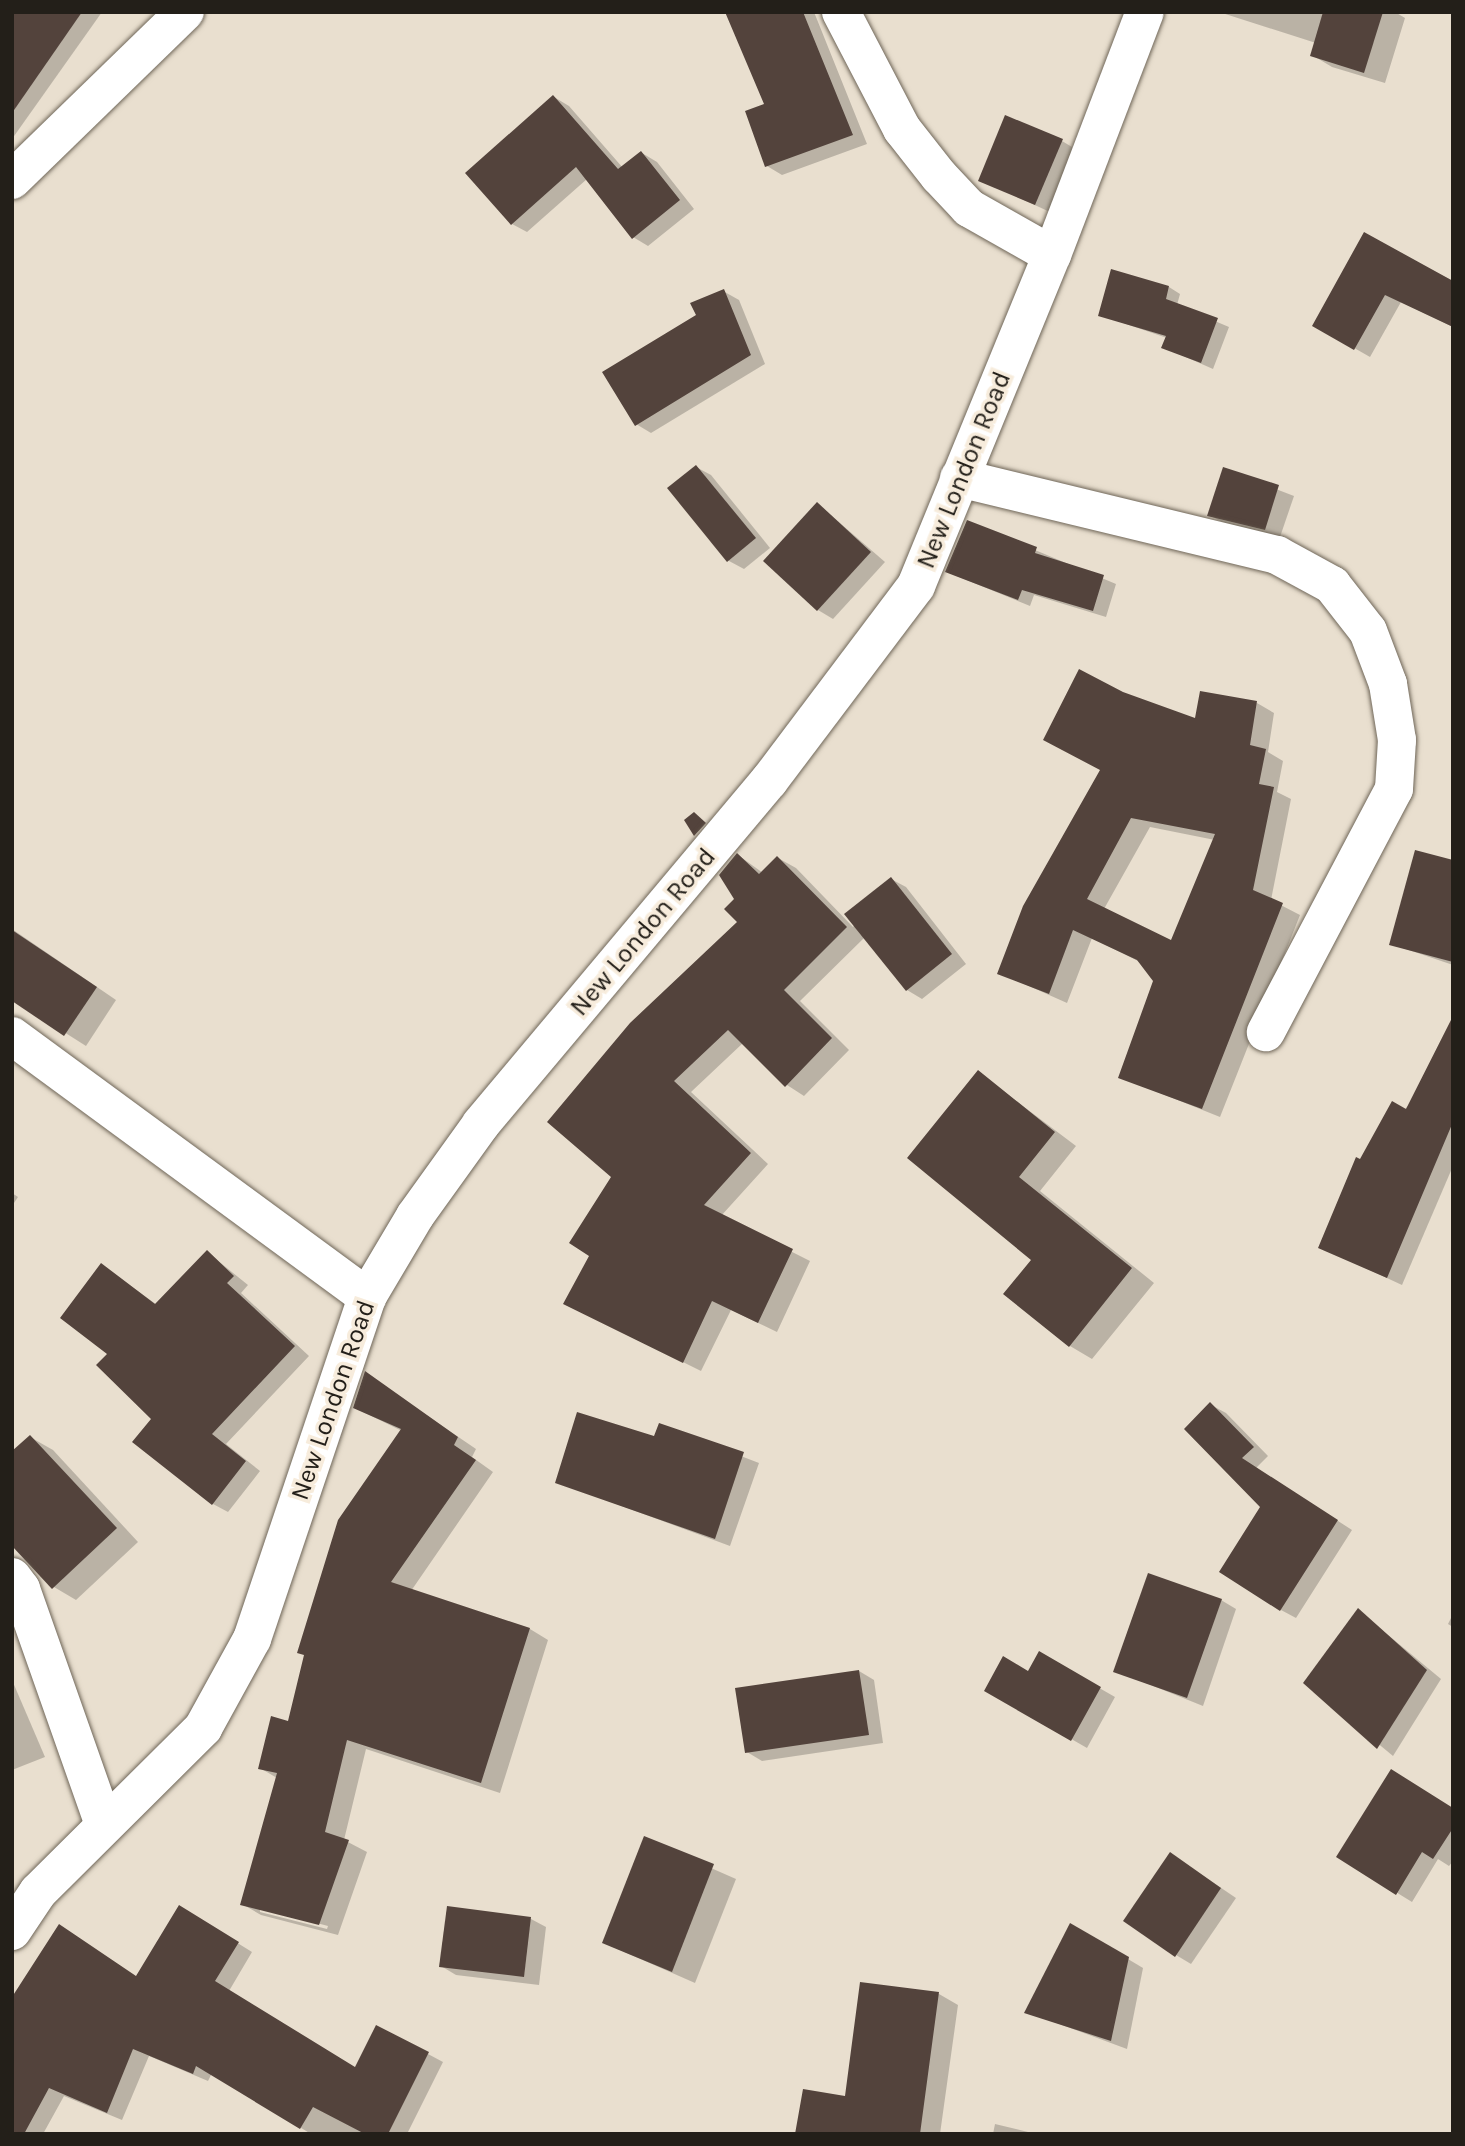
<!DOCTYPE html>
<style>
body{margin:0}
#map{position:relative;width:1465px;height:2146px;overflow:hidden;background:#e9dfcf;font-family:Karla,sans-serif}
div>[style]{position:absolute}
[style*='--x']{left:calc(var(--x)*1px);top:calc(var(--y)*1px);width:calc(var(--w)*1px);rotate:calc(var(--a)*1deg)}
.shadow>*{inset:0;background:#0003}
.building>*{inset:0;background:#53433c}
.roads{filter:drop-shadow(0 0 2px #6f6658) drop-shadow(0 0 2px #6f6658)}
.minor>*{height:38px;margin:-19px;padding:0 19px;transform-origin:19px;border-radius:19px;background:#fff}
span{translate:-50% -50%;white-space:nowrap;text-align:center;line-height:1.15;-webkit-text-stroke:7px #f7ecdc;paint-order:stroke}
.street-label{font-size:26px;color:#231f19}
.frame{position:absolute;inset:0;border:14px solid #231f19;pointer-events:none}
</style>
<div id="map">
<div class="shadow">
<div style="clip-path:polygon(12px 12px,102px 12px,12px 139px)"></div>
<div style="clip-path:polygon(727px 12px,814px 12px,867px 144px,782px 175px,767px 166px,766px 105px)"></div>
<div style="clip-path:polygon(1219px 12px,1395px 12px,1405px 18px,1385px 83px,1332px 67px,1312px 55px,1316px 43px)"></div>
<div style="clip-path:polygon(554px 97px,569px 106px,623px 168px,642px 153px,657px 162px,694px 209px,648px 246px,633px 237px,587px 179px,527px 232px,512px 224px)"></div>
<div style="clip-path:polygon(1062px 141px,1077px 150px,1050px 212px,980px 180px)"></div>
<div style="clip-path:polygon(1365px 235px,1453px 281px,1453px 327px,1401px 302px,1370px 357px,1314px 325px)"></div>
<div style="clip-path:polygon(1169px 287px,1180px 294px,1177px 305px,1229px 327px,1213px 369px,1163px 347px,1167px 338px,1100px 315px)"></div>
<div style="clip-path:polygon(723px 291px,739px 300px,765px 364px,651px 433px,636px 424px,698px 316px)"></div>
<div style="clip-path:polygon(696px 467px,711px 475px,770px 548px,744px 569px,729px 561px,670px 488px)"></div>
<div style="clip-path:polygon(1224px 469px,1294px 496px,1280px 537px,1224px 523px,1209px 515px)"></div>
<div style="clip-path:polygon(818px 504px,885px 562px,833px 619px,818px 610px)"></div>
<div style="clip-path:polygon(968px 522px,1116px 584px,1106px 617px,1034px 595px,1030px 606px,947px 572px)"></div>
<div style="clip-path:polygon(evenodd,1122px 694px,1197px 720px,1257px 703px,1274px 713px,1268px 752px,1283px 761px,1277px 792px,1291px 799px,1271px 900px,1300px 915px,1220px 1117px,1120px 1077px,1155px 981px,1140px 962px,1092px 938px,1067px 1003px,1000px 973px,1102px 770px,1122px 694px,1150px 827px,1215px 840px,1172px 942px,1104px 909px,1150px 827px)"></div>
<div style="clip-path:polygon(738px 855px,763px 873px,778px 858px,796px 868px,853px 927px,891px 879px,906px 887px,966px 964px,922px 999px,907px 990px,865px 937px,800px 1001px,849px 1050px,804px 1096px,787px 1085px,743px 1043px,691px 1092px,768px 1164px,721px 1216px,810px 1261px,777px 1332px,731px 1310px,701px 1371px,584px 1313px,591px 1255px,613px 1176px,740px 922px)"></div>
<div style="clip-path:polygon(1453px 862px,1453px 965px,1391px 944px)"></div>
<div style="clip-path:polygon(12px 929px,116px 1000px,86px 1046px,12px 999px)"></div>
<div style="clip-path:polygon(1453px 1053px,1453px 1166px,1402px 1285px,1320px 1247px,1361px 1161px)"></div>
<div style="clip-path:polygon(978px 1072px,1076px 1146px,1040px 1191px,1154px 1283px,1092px 1359px,1070px 1346px,1033px 1259px)"></div>
<div style="clip-path:polygon(12px 1193px,18px 1197px,12px 1206px)"></div>
<div style="clip-path:polygon(207px 1252px,248px 1285px,241px 1293px,309px 1356px,226px 1444px,260px 1471px,228px 1512px,213px 1504px,110px 1354px,102px 1265px,157px 1305px)"></div>
<div style="clip-path:polygon(evenodd,366px 1374px,476px 1449px,472px 1457px,493px 1472px,411px 1591px,530px 1629px,548px 1640px,500px 1793px,366px 1749px,344px 1840px,367px 1852px,338px 1935px,261px 1915px,242px 1904px,277px 1778px,260px 1768px,290px 1723px,402px 1431px,355px 1408px,366px 1374px,260px 1908px,328px 1926px,327px 1929px,260px 1912px,260px 1908px)"></div>
<div style="clip-path:polygon(1211px 1405px,1226px 1413px,1268px 1456px,1256px 1468px,1352px 1530px,1296px 1618px,1281px 1610px,1262px 1506px)"></div>
<div style="clip-path:polygon(660px 1425px,759px 1463px,730px 1546px,557px 1482px,655px 1439px)"></div>
<div style="clip-path:polygon(30px 1437px,53px 1450px,138px 1542px,76px 1600px,54px 1587px)"></div>
<div style="clip-path:polygon(1221px 1600px,1236px 1609px,1203px 1706px,1116px 1671px)"></div>
<div style="clip-path:polygon(1358px 1610px,1441px 1679px,1393px 1756px,1305px 1683px)"></div>
<div style="clip-path:polygon(1453px 1614px,1453px 1627px,1448px 1624px)"></div>
<div style="clip-path:polygon(1040px 1654px,1115px 1697px,1087px 1748px,986px 1690px,1029px 1673px)"></div>
<div style="clip-path:polygon(859px 1671px,874px 1680px,883px 1743px,762px 1761px,747px 1752px)"></div>
<div style="clip-path:polygon(12px 1680px,45px 1757px,12px 1770px)"></div>
<div style="clip-path:polygon(1453px 1809px,1453px 1861px,1449px 1866px,1438px 1859px,1412px 1902px,1339px 1857px)"></div>
<div style="clip-path:polygon(645px 1839px,736px 1879px,695px 1983px,604px 1943px)"></div>
<div style="clip-path:polygon(1171px 1854px,1236px 1898px,1191px 1964px,1176px 1955px)"></div>
<div style="clip-path:polygon(448px 1908px,531px 1919px,546px 1927px,539px 1985px,456px 1975px,441px 1966px)"></div>
<div style="clip-path:polygon(194px 1916px,252px 1952px,229px 1991px,356px 2069px,428px 2054px,443px 2062px,407px 2134px,311px 2134px,212px 2073px,208px 2081px,149px 2056px,122px 2120px,64px 2096px,43px 2134px,12px 2134px,137px 1977px)"></div>
<div style="clip-path:polygon(1071px 1925px,1143px 1968px,1127px 2049px,1027px 2012px)"></div>
<div style="clip-path:polygon(862px 1984px,939px 1994px,958px 2005px,940px 2134px,797px 2134px,847px 2098px)"></div>
<div style="clip-path:polygon(995px 2124px,1036px 2134px,993px 2134px)"></div>
</div>
<div class="building">
<div style="clip-path:polygon(12px 12px,82px 12px,12px 113px)"></div>
<div style="clip-path:polygon(725px 12px,803px 12px,853px 135px,765px 167px,745px 111px,764px 104px)"></div>
<div style="clip-path:polygon(1323px 12px,1383px 12px,1364px 73px,1310px 56px)"></div>
<div style="clip-path:polygon(553px 95px,618px 169px,641px 151px,680px 200px,632px 239px,576px 167px,511px 225px,465px 173px)"></div>
<div style="clip-path:polygon(1005px 115px,1063px 139px,1035px 205px,978px 181px)"></div>
<div style="clip-path:polygon(1364px 232px,1453px 281px,1453px 327px,1385px 295px,1354px 350px,1312px 326px)"></div>
<div style="clip-path:polygon(1111px 269px,1169px 286px,1166px 299px,1218px 318px,1201px 363px,1161px 348px,1166px 336px,1098px 316px)"></div>
<div style="clip-path:polygon(724px 289px,751px 355px,635px 426px,602px 372px,696px 315px,690px 303px)"></div>
<div style="clip-path:polygon(696px 465px,756px 538px,727px 562px,667px 488px)"></div>
<div style="clip-path:polygon(1223px 467px,1279px 485px,1265px 530px,1207px 516px)"></div>
<div style="clip-path:polygon(817px 502px,871px 552px,817px 611px,763px 561px)"></div>
<div style="clip-path:polygon(967px 520px,1037px 547px,1035px 553px,1104px 575px,1093px 611px,1022px 590px,1018px 600px,945px 572px)"></div>
<div style="clip-path:polygon(evenodd,1079px 669px,1123px 692px,1195px 718px,1200px 691px,1257px 701px,1250px 745px,1266px 749px,1259px 784px,1274px 787px,1253px 890px,1283px 903px,1202px 1109px,1118px 1078px,1153px 981px,1137px 960px,1073px 930px,1049px 994px,997px 974px,1023px 906px,1100px 770px,1043px 740px,1079px 669px,1131px 818px,1215px 834px,1171px 940px,1087px 899px,1131px 818px)"></div>
<div style="clip-path:polygon(694px 812px,706px 823px,694px 836px,684px 820px)"></div>
<div style="clip-path:polygon(1415px 850px,1453px 860px,1453px 962px,1389px 945px)"></div>
<div style="clip-path:polygon(737px 853px,759px 874px,777px 856px,847px 927px,784px 990px,832px 1038px,785px 1087px,728px 1030px,674px 1081px,751px 1153px,704px 1205px,793px 1249px,758px 1323px,712px 1301px,683px 1363px,563px 1304px,589px 1256px,569px 1243px,611px 1177px,547px 1122px,630px 1023px,737px 922px,724px 909px,734px 899px,719px 875px)"></div>
<div style="clip-path:polygon(891px 877px,952px 954px,906px 991px,844px 914px)"></div>
<div style="clip-path:polygon(12px 930px,97px 987px,64px 1036px,12px 1001px)"></div>
<div style="clip-path:polygon(1453px 1016px,1453px 1122px,1387px 1278px,1318px 1248px,1356px 1157px,1360px 1159px,1392px 1101px,1406px 1109px)"></div>
<div style="clip-path:polygon(978px 1070px,1055px 1132px,1019px 1177px,1132px 1268px,1069px 1347px,1003px 1294px,1031px 1260px,907px 1158px)"></div>
<div style="clip-path:polygon(207px 1250px,234px 1276px,227px 1283px,295px 1346px,212px 1434px,246px 1461px,212px 1505px,132px 1442px,151px 1419px,96px 1365px,107px 1354px,60px 1318px,101px 1263px,155px 1304px)"></div>
<div style="clip-path:polygon(365px 1371px,458px 1437px,454px 1445px,476px 1460px,391px 1582px,530px 1628px,481px 1783px,347px 1740px,325px 1832px,349px 1840px,319px 1925px,240px 1905px,277px 1773px,258px 1769px,271px 1716px,288px 1721px,304px 1655px,297px 1653px,338px 1520px,401px 1429px,353px 1408px)"></div>
<div style="clip-path:polygon(1210px 1402px,1254px 1447px,1242px 1458px,1338px 1520px,1280px 1611px,1219px 1572px,1260px 1507px,1184px 1429px)"></div>
<div style="clip-path:polygon(577px 1412px,654px 1436px,659px 1423px,744px 1452px,715px 1539px,555px 1483px)"></div>
<div style="clip-path:polygon(30px 1435px,117px 1528px,52px 1589px,12px 1546px,12px 1451px)"></div>
<div style="clip-path:polygon(1148px 1573px,1222px 1599px,1187px 1698px,1113px 1672px)"></div>
<div style="clip-path:polygon(1358px 1608px,1427px 1670px,1377px 1749px,1303px 1683px)"></div>
<div style="clip-path:polygon(1039px 1651px,1101px 1687px,1071px 1741px,984px 1691px,1003px 1656px,1028px 1671px)"></div>
<div style="clip-path:polygon(859px 1670px,869px 1735px,745px 1753px,735px 1688px)"></div>
<div style="clip-path:polygon(1391px 1769px,1453px 1808px,1453px 1828px,1433px 1859px,1422px 1852px,1396px 1895px,1336px 1857px)"></div>
<div style="clip-path:polygon(644px 1836px,714px 1864px,672px 1972px,602px 1943px)"></div>
<div style="clip-path:polygon(1170px 1852px,1221px 1888px,1175px 1957px,1123px 1921px)"></div>
<div style="clip-path:polygon(179px 1905px,239px 1942px,215px 1981px,355px 2067px,376px 2025px,429px 2052px,388px 2134px,365px 2134px,313px 2107px,300px 2129px,196px 2066px,193px 2074px,133px 2049px,107px 2113px,49px 2088px,24px 2134px,12px 2134px,12px 1997px,59px 1924px,136px 1976px)"></div>
<div style="clip-path:polygon(447px 1906px,531px 1917px,524px 1977px,439px 1967px)"></div>
<div style="clip-path:polygon(1070px 1923px,1129px 1957px,1111px 2041px,1024px 2013px)"></div>
<div style="clip-path:polygon(860px 1982px,939px 1992px,920px 2134px,795px 2134px,803px 2089px,845px 2096px)"></div>
</div>
<div class="roads">
<div class="minor">
<div style="--x:841;--y:12;--w:132;--a:62.5"></div>
<div style="--x:902;--y:129;--w:60;--a:51.8"></div>
<div style="--x:939;--y:176;--w:44;--a:46.8"></div>
<div style="--x:969;--y:208;--w:95;--a:29.5"></div>
<div style="--x:12;--y:180;--w:241;--a:-44.2"></div>
<div style="--x:959;--y:478;--w:327;--a:13.6"></div>
<div style="--x:1277;--y:555;--w:63;--a:28.6"></div>
<div style="--x:1332;--y:585;--w:58;--a:52"></div>
<div style="--x:1368;--y:631;--w:57;--a:69.3"></div>
<div style="--x:1388;--y:684;--w:57;--a:80.9"></div>
<div style="--x:1397;--y:740;--w:49;--a:93.5"></div>
<div style="--x:1394;--y:789;--w:275;--a:117.8"></div>
<div style="--x:12;--y:1036;--w:441;--a:36.3"></div>
<div style="--x:12;--y:1577;--w:15;--a:53"></div>
<div style="--x:21;--y:1589;--w:250;--a:70.6"></div>
<div style="--x:12;--y:1931;--w:47;--a:-56.3"></div>
<div style="--x:38;--y:1892;--w:233;--a:-44.8"></div>
<div style="--x:203;--y:1728;--w:102;--a:-61.2"></div>
<div style="--x:252;--y:1639;--w:361;--a:-71.4"></div>
<div style="--x:367;--y:1297;--w:94;--a:-59.3"></div>
<div style="--x:415;--y:1216;--w:113;--a:-54.3"></div>
<div style="--x:481;--y:1124;--w:448;--a:-50"></div>
<div style="--x:769;--y:781;--w:244;--a:-53"></div>
<div style="--x:916;--y:586;--w:358;--a:-67.7"></div>
<div style="--x:1052;--y:255;--w:260;--a:-69.1"></div>
</div>
</div>
<div class="street-label">
<span style="left:964px;top:470px;rotate:-68deg">New London Road</span>
<span style="left:643px;top:932px;rotate:-50deg">New London Road</span>
<span style="left:333px;top:1400px;rotate:-71deg">New London Road</span>
</div>
<div class="frame"></div>
</div>
